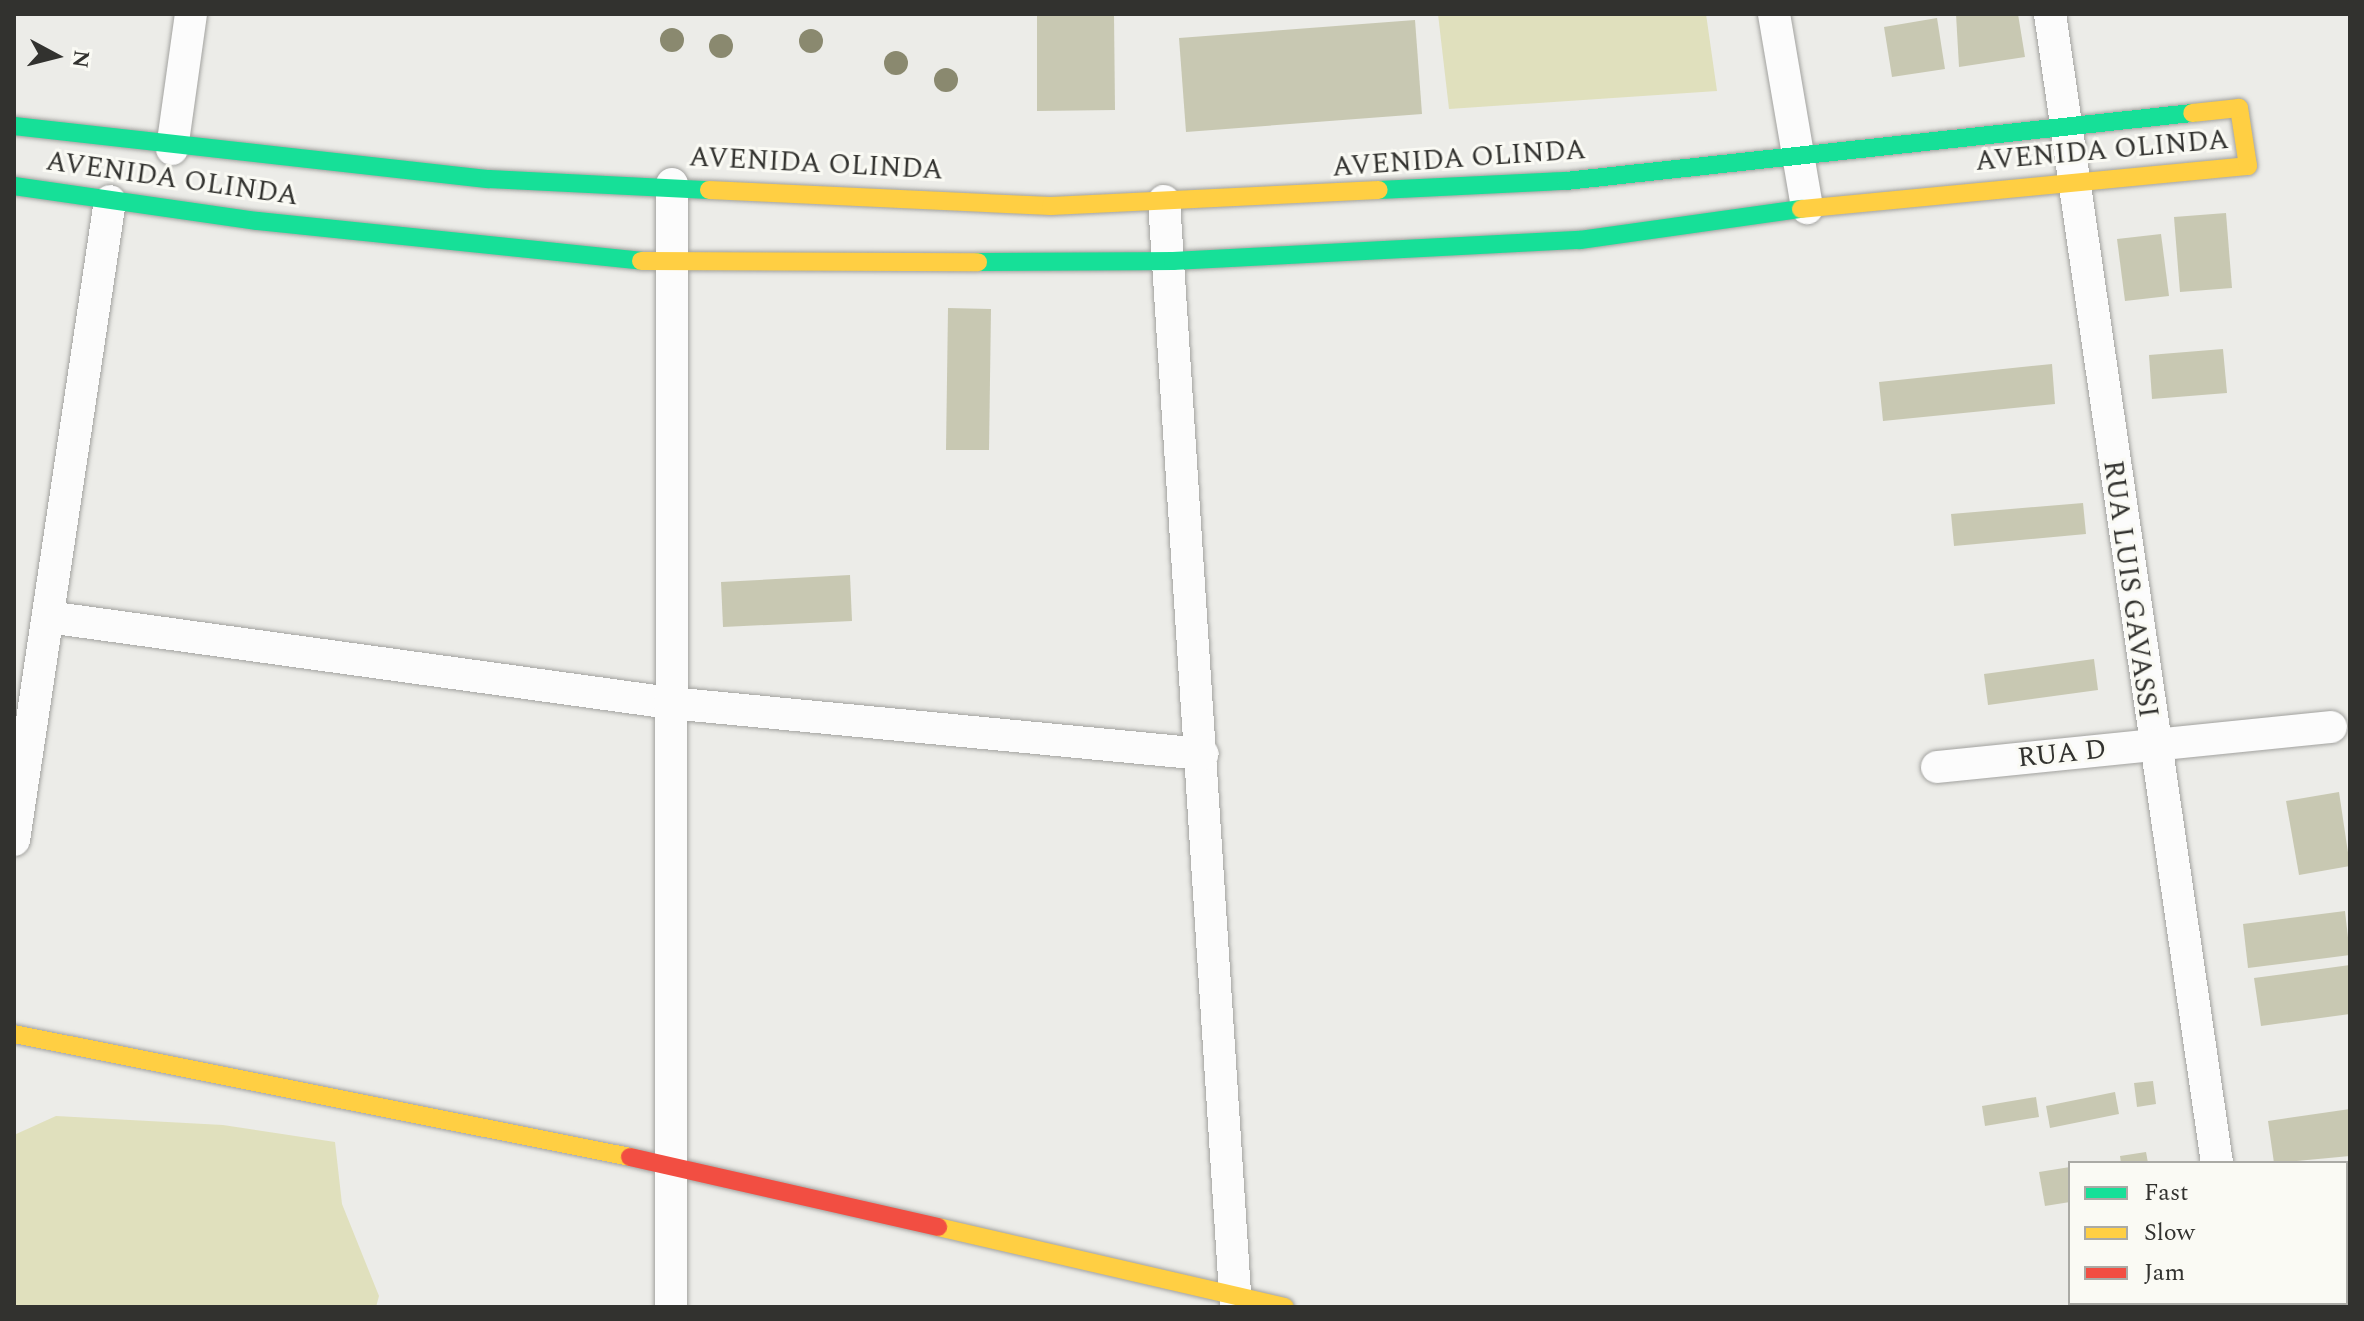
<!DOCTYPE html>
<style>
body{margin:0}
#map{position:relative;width:2364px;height:1321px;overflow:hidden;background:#ecece8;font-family:Spectral,serif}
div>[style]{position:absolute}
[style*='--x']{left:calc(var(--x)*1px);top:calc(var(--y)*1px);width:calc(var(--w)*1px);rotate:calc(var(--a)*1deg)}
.green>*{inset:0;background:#e0e0bd}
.building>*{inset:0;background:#c8c8b2}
.roads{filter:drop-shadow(0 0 2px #a2a29f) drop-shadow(0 0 2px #a2a29f)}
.street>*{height:32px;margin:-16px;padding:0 16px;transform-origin:16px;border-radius:16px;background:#fcfcfc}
.fast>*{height:18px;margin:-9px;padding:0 9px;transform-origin:9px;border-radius:9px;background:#16e098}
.slow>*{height:18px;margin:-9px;padding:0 9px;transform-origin:9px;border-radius:9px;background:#ffcf43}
.jam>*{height:18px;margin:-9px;padding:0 9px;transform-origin:9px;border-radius:9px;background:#f24e42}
.trees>*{width:24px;height:24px;margin:-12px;border-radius:50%;background:#8a896f}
span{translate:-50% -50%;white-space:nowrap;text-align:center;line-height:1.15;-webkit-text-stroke:6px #fafaf4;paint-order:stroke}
.street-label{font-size:28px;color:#32322f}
.frame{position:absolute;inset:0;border:16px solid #32322f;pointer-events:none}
.legend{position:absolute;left:2068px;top:1161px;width:280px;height:144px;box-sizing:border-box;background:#fafaf4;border:2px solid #aaaaa5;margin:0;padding:10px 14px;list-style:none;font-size:24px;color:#32322f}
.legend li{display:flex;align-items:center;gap:16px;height:40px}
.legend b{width:40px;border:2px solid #aaaaa5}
.north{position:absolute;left:16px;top:16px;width:80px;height:80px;-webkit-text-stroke:6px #fafaf4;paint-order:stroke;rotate:97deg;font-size:22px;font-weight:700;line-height:32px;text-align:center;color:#32322f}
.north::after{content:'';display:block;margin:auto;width:28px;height:36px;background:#32322f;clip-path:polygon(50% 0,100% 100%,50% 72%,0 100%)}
</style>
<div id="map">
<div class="green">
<div style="clip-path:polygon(1438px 14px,1706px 14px,1717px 91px,1449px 109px)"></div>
<div style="clip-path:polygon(56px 1116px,223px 1125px,335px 1142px,342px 1204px,379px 1296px,376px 1307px,14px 1307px,14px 1135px)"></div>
</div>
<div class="building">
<div style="clip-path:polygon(1037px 14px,1114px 14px,1115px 110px,1037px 111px)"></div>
<div style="clip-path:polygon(1956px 14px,2018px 14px,2025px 57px,1959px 67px)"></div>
<div style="clip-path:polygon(1937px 18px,1945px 69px,1892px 77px,1884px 27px)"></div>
<div style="clip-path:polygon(1415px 20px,1422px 114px,1186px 132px,1179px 38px)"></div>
<div style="clip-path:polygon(2226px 213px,2232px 288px,2180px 292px,2174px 217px)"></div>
<div style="clip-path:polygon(2161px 234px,2169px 296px,2125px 301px,2117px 239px)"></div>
<div style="clip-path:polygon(948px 308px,991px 309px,989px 450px,946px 450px)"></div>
<div style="clip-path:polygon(2223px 349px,2227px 393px,2152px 399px,2149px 355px)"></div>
<div style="clip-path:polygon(2052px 364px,2055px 404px,1883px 421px,1879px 382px)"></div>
<div style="clip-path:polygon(2083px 503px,2086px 534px,1954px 546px,1951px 514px)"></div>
<div style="clip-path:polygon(850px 575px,852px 621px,723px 627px,721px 582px)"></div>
<div style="clip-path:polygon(2094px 659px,2098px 690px,1988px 705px,1984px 674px)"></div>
<div style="clip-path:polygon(2339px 792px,2350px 866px,2299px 875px,2286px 801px)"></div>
<div style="clip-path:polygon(2345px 911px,2350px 955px,2248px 968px,2243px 924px)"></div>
<div style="clip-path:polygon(2350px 965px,2350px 1014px,2261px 1026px,2254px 978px)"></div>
<div style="clip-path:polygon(2153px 1081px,2156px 1104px,2137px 1107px,2134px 1083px)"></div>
<div style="clip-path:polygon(2115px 1092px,2119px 1114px,2050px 1128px,2046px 1106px)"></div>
<div style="clip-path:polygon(2036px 1097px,2039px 1117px,1985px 1126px,1982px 1106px)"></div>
<div style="clip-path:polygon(2350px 1109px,2350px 1156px,2274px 1163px,2268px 1121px)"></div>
<div style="clip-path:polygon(2146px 1152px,2148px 1163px,2121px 1163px,2120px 1156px)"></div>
<div style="clip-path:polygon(2070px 1167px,2070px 1202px,2045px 1206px,2039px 1172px)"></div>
</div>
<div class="roads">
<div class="street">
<div style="--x:1774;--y:14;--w:197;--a:80.3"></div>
<div style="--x:2050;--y:14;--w:1161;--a:81.73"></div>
<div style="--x:172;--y:149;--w:136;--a:-82"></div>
<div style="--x:1164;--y:201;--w:1108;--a:86.28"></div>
<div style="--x:48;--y:617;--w:628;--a:7.87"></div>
<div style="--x:670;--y:703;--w:535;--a:5.47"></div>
<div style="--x:1937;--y:767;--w:396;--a:-5.8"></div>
<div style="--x:14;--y:840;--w:646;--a:-81.46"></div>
<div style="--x:2346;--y:1298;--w:4;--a:0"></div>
<div style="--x:671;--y:1307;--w:1123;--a:-89.95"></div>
<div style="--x:2256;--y:1307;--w:41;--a:-5.6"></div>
</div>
<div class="fast">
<div style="--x:14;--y:126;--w:478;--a:6.4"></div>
<div style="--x:489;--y:179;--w:220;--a:2.9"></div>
<div style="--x:14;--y:186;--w:246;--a:8.2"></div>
<div style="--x:257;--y:221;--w:386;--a:5.9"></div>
<div style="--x:1379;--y:190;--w:187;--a:-2.8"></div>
<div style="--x:1566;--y:181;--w:630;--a:-6.2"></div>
<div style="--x:978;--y:262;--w:195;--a:-0.3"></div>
<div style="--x:1173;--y:261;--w:408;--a:-3"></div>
<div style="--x:1580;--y:240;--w:223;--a:-8"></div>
</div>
<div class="slow">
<div style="--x:709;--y:190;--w:342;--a:2.7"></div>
<div style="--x:1051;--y:206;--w:328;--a:-2.8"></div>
<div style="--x:1801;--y:209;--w:449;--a:-5.5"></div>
<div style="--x:2248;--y:166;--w:59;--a:-98.8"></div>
<div style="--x:2239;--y:108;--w:47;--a:173.9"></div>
<div style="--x:641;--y:261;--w:337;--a:0.2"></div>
<div style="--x:14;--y:1034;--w:628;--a:11.29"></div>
<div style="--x:938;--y:1227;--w:356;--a:13"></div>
</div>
<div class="jam">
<div style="--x:630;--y:1157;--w:316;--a:12.8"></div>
</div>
</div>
<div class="trees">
<div style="left:672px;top:40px"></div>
<div style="left:811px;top:41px"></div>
<div style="left:721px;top:46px"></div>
<div style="left:896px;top:63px"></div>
<div style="left:946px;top:80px"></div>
</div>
<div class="street-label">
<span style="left:2102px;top:151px;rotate:-5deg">AVENIDA OLINDA</span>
<span style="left:1459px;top:159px;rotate:-4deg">AVENIDA OLINDA</span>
<span style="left:816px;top:164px;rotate:3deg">AVENIDA OLINDA</span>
<span style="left:172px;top:179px;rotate:8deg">AVENIDA OLINDA</span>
<span style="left:2130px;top:589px;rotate:82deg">RUA LUIS GAVASSI</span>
<span style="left:2062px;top:754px;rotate:-6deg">RUA D</span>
</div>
<div class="frame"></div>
<ul class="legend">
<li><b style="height:10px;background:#16e098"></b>Fast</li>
<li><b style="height:10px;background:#ffcf43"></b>Slow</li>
<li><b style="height:10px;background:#f24e42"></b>Jam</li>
</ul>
<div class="north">N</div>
</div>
